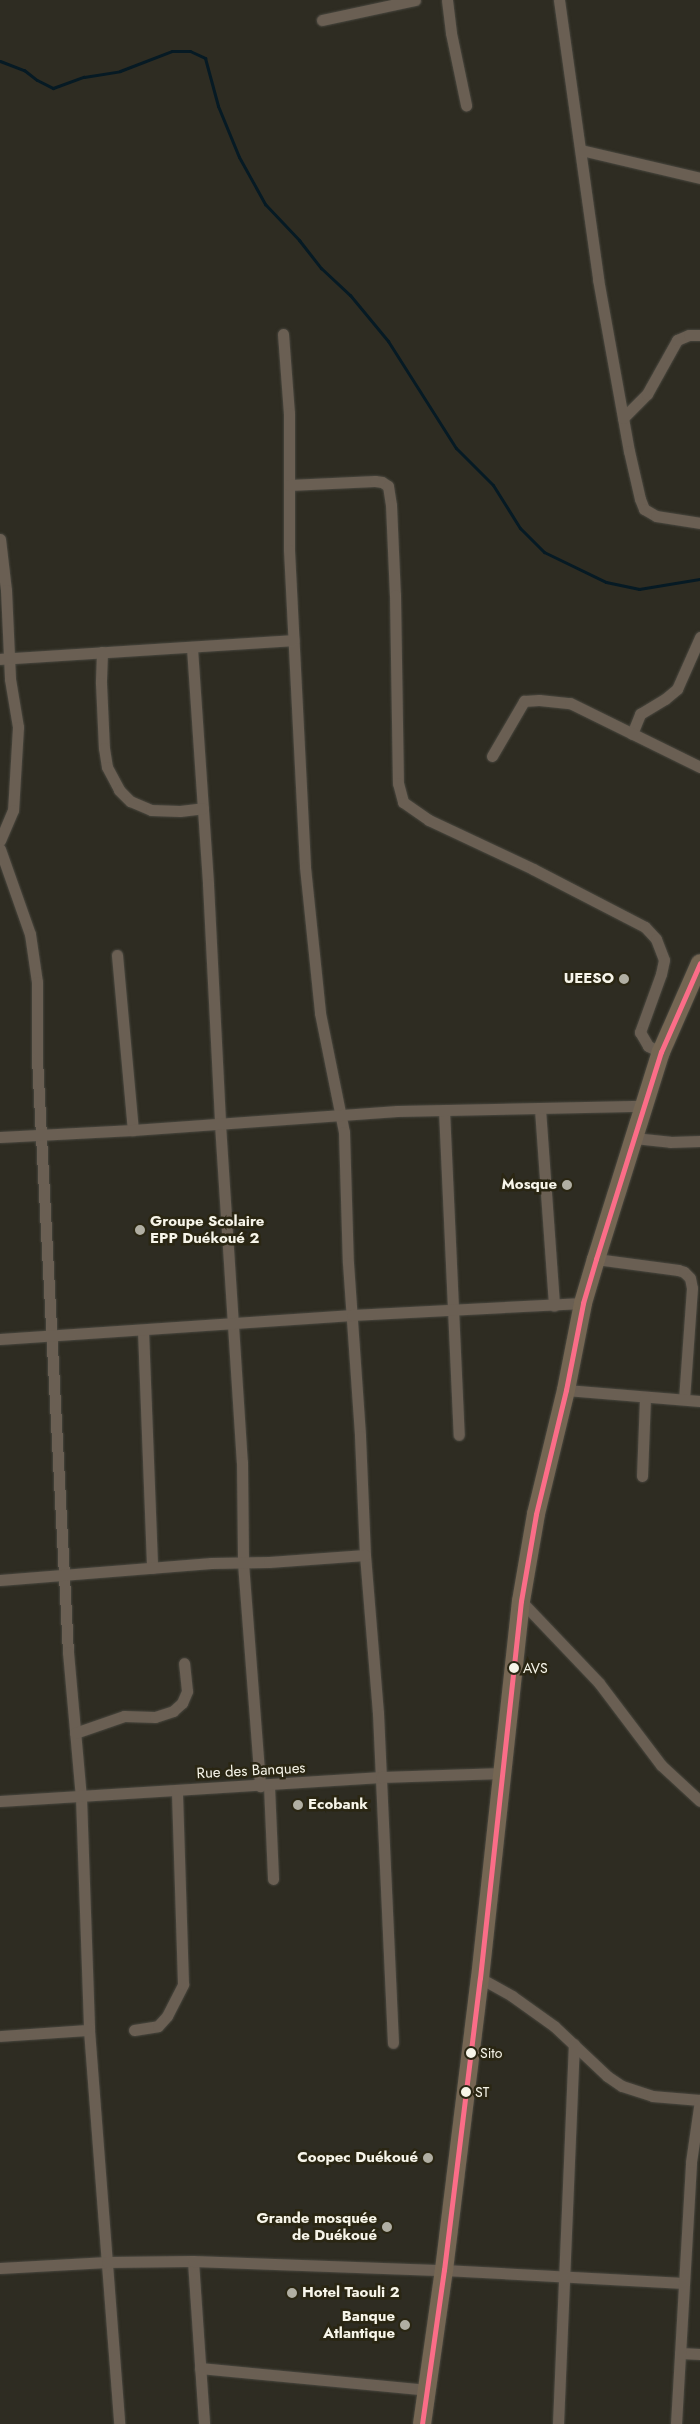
<!DOCTYPE html>
<meta charset="utf-8">
<style>
body{margin:0}
#map{position:relative;width:700px;height:2424px;overflow:hidden;background:#2e2c22;font-family:Jost,sans-serif}
div>[style]{position:absolute}
[style*='--x']{left:calc(var(--x)*1px);top:calc(var(--y)*1px);width:calc(var(--w)*1px);rotate:calc(var(--a)*1deg)}
.stream>*{height:3px;margin:-1.5px;padding:0 1.5px;transform-origin:1.5px;border-radius:1.5px;background:#061a24}
.roads{filter:drop-shadow(0 0 1px #49473f) drop-shadow(0 0 1px #49473f)}
.street>*{height:11px;margin:-5.5px;padding:0 5.5px;transform-origin:5.5px;border-radius:5.5px;background:#6a5f53}
.primary>*{height:18px;margin:-9px;padding:0 9px;transform-origin:9px;border-radius:9px;background:#756653}
.bus-1>*{height:5px;margin:-2.5px;padding:0 2.5px;transform-origin:2.5px;border-radius:2.5px;background:#fb6d88}
.dots>*{width:14px;height:14px;translate:-50% -50%;box-sizing:border-box;border:2px solid #2a2613;border-radius:50%}
span{translate:-50% -50%;white-space:nowrap;text-align:center;line-height:1.15;-webkit-text-stroke:5px #2a2613;paint-order:stroke}
.bus-label{font-size:14px;color:#f7f5e9}
.left{translate:0 -50%;text-align:left}
.poi-label{font-size:15px;color:#f7f5e9;font-weight:700}
.right{translate:-100% -50%;text-align:right}
.street-label{font-size:15px;color:#f7f5e9}
</style>
<div id="map">
<div class="stream">
<div style="--x:0;--y:61;--w:26;--a:21"></div>
<div style="--x:24;--y:70;--w:16;--a:38"></div>
<div style="--x:37;--y:80;--w:18;--a:27"></div>
<div style="--x:53;--y:88;--w:33;--a:-20"></div>
<div style="--x:84;--y:77;--w:36;--a:-9"></div>
<div style="--x:120;--y:71;--w:56;--a:-21"></div>
<div style="--x:172;--y:51;--w:18;--a:0"></div>
<div style="--x:190;--y:51;--w:17;--a:25"></div>
<div style="--x:205;--y:58;--w:50;--a:74.8"></div>
<div style="--x:218;--y:106;--w:55;--a:67.6"></div>
<div style="--x:239;--y:157;--w:54;--a:61"></div>
<div style="--x:265;--y:204;--w:50;--a:46.6"></div>
<div style="--x:299;--y:240;--w:36;--a:52"></div>
<div style="--x:321;--y:268;--w:40;--a:43"></div>
<div style="--x:350;--y:295;--w:60;--a:50.4"></div>
<div style="--x:388;--y:341;--w:127;--a:57.6"></div>
<div style="--x:456;--y:448;--w:52;--a:45"></div>
<div style="--x:493;--y:485;--w:51;--a:57.9"></div>
<div style="--x:520;--y:528;--w:34;--a:45"></div>
<div style="--x:544;--y:552;--w:69;--a:25.8"></div>
<div style="--x:606;--y:582;--w:34;--a:12"></div>
<div style="--x:639;--y:589;--w:62;--a:-9.3"></div>
</div>
<div class="roads">
<div class="street">
<div style="--x:447;--y:0;--w:33;--a:83"></div>
<div style="--x:451;--y:33;--w:74;--a:78.2"></div>
<div style="--x:559;--y:0;--w:282;--a:82"></div>
<div style="--x:598;--y:279;--w:175;--a:79.8"></div>
<div style="--x:629;--y:451;--w:49;--a:77.1"></div>
<div style="--x:640;--y:499;--w:11;--a:68"></div>
<div style="--x:644;--y:509;--w:14;--a:30"></div>
<div style="--x:656;--y:516;--w:45;--a:9"></div>
<div style="--x:322;--y:20;--w:95;--a:-12.1"></div>
<div style="--x:581;--y:150;--w:122;--a:13.2"></div>
<div style="--x:283;--y:334;--w:79;--a:85.7"></div>
<div style="--x:289;--y:413;--w:137;--a:90"></div>
<div style="--x:289;--y:550;--w:317;--a:87.1"></div>
<div style="--x:305;--y:867;--w:147;--a:84.1"></div>
<div style="--x:320;--y:1013;--w:121;--a:78.6"></div>
<div style="--x:344;--y:1132;--w:131;--a:88.3"></div>
<div style="--x:348;--y:1263;--w:173;--a:86"></div>
<div style="--x:360;--y:1436;--w:119;--a:87.6"></div>
<div style="--x:365;--y:1555;--w:159;--a:85.3"></div>
<div style="--x:378;--y:1713;--w:330;--a:87.4"></div>
<div style="--x:623;--y:418;--w:34;--a:-45"></div>
<div style="--x:647;--y:394;--w:62;--a:-60.9"></div>
<div style="--x:677;--y:340;--w:13;--a:-23"></div>
<div style="--x:689;--y:335;--w:11;--a:0"></div>
<div style="--x:289;--y:485;--w:86;--a:-2.7"></div>
<div style="--x:375;--y:481;--w:7;--a:8"></div>
<div style="--x:382;--y:482;--w:7;--a:34"></div>
<div style="--x:388;--y:486;--w:19;--a:81"></div>
<div style="--x:391;--y:505;--w:90;--a:87.5"></div>
<div style="--x:395;--y:595;--w:188;--a:89.1"></div>
<div style="--x:398;--y:783;--w:20;--a:75"></div>
<div style="--x:403;--y:802;--w:32;--a:35"></div>
<div style="--x:429;--y:820;--w:115;--a:25.2"></div>
<div style="--x:533;--y:869;--w:126;--a:27.4"></div>
<div style="--x:645;--y:927;--w:16;--a:47"></div>
<div style="--x:656;--y:939;--w:22;--a:69"></div>
<div style="--x:664;--y:960;--w:14;--a:102"></div>
<div style="--x:661;--y:974;--w:62;--a:109.9"></div>
<div style="--x:640;--y:1032;--w:16;--a:60"></div>
<div style="--x:648;--y:1046;--w:14;--a:25"></div>
<div style="--x:0;--y:539;--w:51;--a:83.3"></div>
<div style="--x:6;--y:590;--w:89;--a:87.4"></div>
<div style="--x:10;--y:679;--w:49;--a:80.5"></div>
<div style="--x:18;--y:727;--w:83;--a:93.4"></div>
<div style="--x:13;--y:810;--w:33;--a:113"></div>
<div style="--x:192;--y:648;--w:237;--a:86.1"></div>
<div style="--x:208;--y:884;--w:240;--a:87.1"></div>
<div style="--x:220;--y:1124;--w:339;--a:86.3"></div>
<div style="--x:242;--y:1462;--w:101;--a:89.4"></div>
<div style="--x:243;--y:1563;--w:224;--a:85.6"></div>
<div style="--x:102;--y:652;--w:31;--a:92"></div>
<div style="--x:101;--y:683;--w:65;--a:87.4"></div>
<div style="--x:104;--y:748;--w:19;--a:81"></div>
<div style="--x:107;--y:767;--w:26;--a:62"></div>
<div style="--x:119;--y:790;--w:16;--a:45"></div>
<div style="--x:130;--y:801;--w:23;--a:23"></div>
<div style="--x:151;--y:810;--w:29;--a:2"></div>
<div style="--x:180;--y:811;--w:23;--a:-7"></div>
<div style="--x:0;--y:659;--w:294;--a:-3.7"></div>
<div style="--x:632;--y:734;--w:22;--a:-68"></div>
<div style="--x:640;--y:714;--w:29;--a:-31"></div>
<div style="--x:665;--y:699;--w:16;--a:-40"></div>
<div style="--x:677;--y:689;--w:57;--a:-66.1"></div>
<div style="--x:492;--y:756;--w:64;--a:-59.8"></div>
<div style="--x:524;--y:701;--w:15;--a:-4"></div>
<div style="--x:539;--y:700;--w:31;--a:6"></div>
<div style="--x:570;--y:703;--w:145;--a:26.2"></div>
<div style="--x:0;--y:849;--w:90;--a:70.6"></div>
<div style="--x:30;--y:934;--w:49;--a:81.7"></div>
<div style="--x:37;--y:982;--w:77;--a:90"></div>
<div style="--x:37;--y:1059;--w:594;--a:87.01"></div>
<div style="--x:68;--y:1652;--w:146;--a:84.9"></div>
<div style="--x:81;--y:1797;--w:233;--a:88"></div>
<div style="--x:89;--y:2030;--w:395;--a:85.6"></div>
<div style="--x:117;--y:955;--w:176;--a:84.8"></div>
<div style="--x:540;--y:1109;--w:197;--a:85.9"></div>
<div style="--x:444;--y:1110;--w:325;--a:87.4"></div>
<div style="--x:0;--y:1137;--w:133;--a:-3"></div>
<div style="--x:133;--y:1130;--w:265;--a:-4.1"></div>
<div style="--x:397;--y:1111;--w:247;--a:-1.2"></div>
<div style="--x:634;--y:1138;--w:36;--a:6"></div>
<div style="--x:670;--y:1142;--w:30;--a:-2"></div>
<div style="--x:596;--y:1259;--w:83;--a:7.6"></div>
<div style="--x:678;--y:1270;--w:6;--a:18"></div>
<div style="--x:684;--y:1272;--w:8;--a:45"></div>
<div style="--x:690;--y:1278;--w:10;--a:79"></div>
<div style="--x:692;--y:1288;--w:111;--a:94.1"></div>
<div style="--x:143;--y:1330;--w:238;--a:87.8"></div>
<div style="--x:0;--y:1339;--w:353;--a:-3.9"></div>
<div style="--x:352;--y:1315;--w:231;--a:-3"></div>
<div style="--x:566;--y:1390;--w:134;--a:4.7"></div>
<div style="--x:642;--y:1476;--w:79;--a:-87.8"></div>
<div style="--x:0;--y:1580;--w:212;--a:-4.6"></div>
<div style="--x:211;--y:1563;--w:58;--a:-1"></div>
<div style="--x:269;--y:1562;--w:96;--a:-4.2"></div>
<div style="--x:521;--y:1601;--w:113;--a:46.4"></div>
<div style="--x:599;--y:1683;--w:103;--a:52.9"></div>
<div style="--x:661;--y:1765;--w:53;--a:42.7"></div>
<div style="--x:75;--y:1733;--w:52;--a:-19.1"></div>
<div style="--x:124;--y:1716;--w:31;--a:2"></div>
<div style="--x:155;--y:1717;--w:19;--a:-18"></div>
<div style="--x:173;--y:1711;--w:12;--a:-42"></div>
<div style="--x:182;--y:1703;--w:13;--a:-67"></div>
<div style="--x:187;--y:1691;--w:28;--a:-96"></div>
<div style="--x:269;--y:1786;--w:93;--a:87.5"></div>
<div style="--x:0;--y:1801;--w:382;--a:-3.6"></div>
<div style="--x:381;--y:1777;--w:122;--a:-1.9"></div>
<div style="--x:480;--y:1978;--w:37;--a:29"></div>
<div style="--x:512;--y:1996;--w:52;--a:35.5"></div>
<div style="--x:554;--y:2026;--w:73;--a:43.3"></div>
<div style="--x:607;--y:2076;--w:18;--a:34"></div>
<div style="--x:622;--y:2086;--w:32;--a:18"></div>
<div style="--x:652;--y:2096;--w:48;--a:4.8"></div>
<div style="--x:134;--y:2030;--w:24;--a:-9"></div>
<div style="--x:158;--y:2026;--w:13;--a:-48"></div>
<div style="--x:167;--y:2016;--w:36;--a:-63"></div>
<div style="--x:183;--y:1984;--w:194;--a:-91.8"></div>
<div style="--x:0;--y:2036;--w:89;--a:-3.9"></div>
<div style="--x:193;--y:2261;--w:163;--a:86.1"></div>
<div style="--x:0;--y:2268;--w:107;--a:-3.2"></div>
<div style="--x:107;--y:2262;--w:86;--a:-0.7"></div>
<div style="--x:193;--y:2261;--w:251;--a:2.1"></div>
<div style="--x:444;--y:2270;--w:240;--a:3.1"></div>
<div style="--x:680;--y:2353;--w:20;--a:3"></div>
<div style="--x:200;--y:2368;--w:228;--a:5.5"></div>
<div style="--x:558;--y:2424;--w:380;--a:-87.6"></div>
<div style="--x:676;--y:2424;--w:262;--a:-86.7"></div>
<div style="--x:691;--y:2162;--w:63;--a:-81.7"></div>
</div>
<div class="primary">
<div style="--x:422;--y:2424;--w:156;--a:-81.9"></div>
<div style="--x:444;--y:2270;--w:294;--a:-83"></div>
<div style="--x:480;--y:1978;--w:379;--a:-83.8"></div>
<div style="--x:521;--y:1601;--w:88;--a:-80.2"></div>
<div style="--x:536;--y:1514;--w:128;--a:-76.4"></div>
<div style="--x:566;--y:1390;--w:89;--a:-78.9"></div>
<div style="--x:583;--y:1303;--w:46;--a:-73.5"></div>
<div style="--x:596;--y:1259;--w:217;--a:-72.6"></div>
<div style="--x:661;--y:1052;--w:97;--a:-66.3"></div>
</div>
</div>
<div class="bus-1">
<div style="--x:422;--y:2424;--w:156;--a:-81.9"></div>
<div style="--x:444;--y:2270;--w:294;--a:-83"></div>
<div style="--x:480;--y:1978;--w:379;--a:-83.8"></div>
<div style="--x:521;--y:1601;--w:88;--a:-80.2"></div>
<div style="--x:536;--y:1514;--w:128;--a:-76.4"></div>
<div style="--x:566;--y:1390;--w:89;--a:-78.9"></div>
<div style="--x:583;--y:1303;--w:46;--a:-73.5"></div>
<div style="--x:596;--y:1259;--w:217;--a:-72.6"></div>
<div style="--x:661;--y:1052;--w:97;--a:-66.3"></div>
</div>
<div class="dots">
<div style="left:624px;top:979px;background:#b1afa3"></div>
<div style="left:567px;top:1185px;background:#b1afa3"></div>
<div style="left:140px;top:1230px;background:#b1afa3"></div>
<div style="left:514px;top:1668px;background:#f7f5e9"></div>
<div style="left:298px;top:1805px;background:#b1afa3"></div>
<div style="left:471px;top:2053px;background:#f7f5e9"></div>
<div style="left:466px;top:2092px;background:#f7f5e9"></div>
<div style="left:428px;top:2158px;background:#b1afa3"></div>
<div style="left:387px;top:2227px;background:#b1afa3"></div>
<div style="left:292px;top:2293px;background:#b1afa3"></div>
<div style="left:405px;top:2325px;background:#b1afa3"></div>
</div>
<div class="bus-label">
<span class="left" style="left:523px;top:1668px">AVS</span>
<span class="left" style="left:480px;top:2053px">Sito</span>
<span class="left" style="left:475px;top:2092px">ST</span>
</div>
<div class="poi-label">
<span class="right" style="left:614px;top:979px">UEESO</span>
<span class="right" style="left:557px;top:1185px">Mosque</span>
<span class="left" style="left:150px;top:1230px">Groupe Scolaire<br>EPP Duékoué 2</span>
<span class="left" style="left:308px;top:1805px">Ecobank</span>
<span class="right" style="left:418px;top:2158px">Coopec Duékoué</span>
<span class="right" style="left:377px;top:2227px">Grande mosquée<br>de Duékoué</span>
<span class="left" style="left:302px;top:2293px">Hotel Taouli 2</span>
<span class="right" style="left:395px;top:2325px">Banque<br>Atlantique</span>
</div>
<div class="street-label">
<span style="left:251px;top:1771px;rotate:-3deg">Rue des Banques</span>
</div>
</div>
